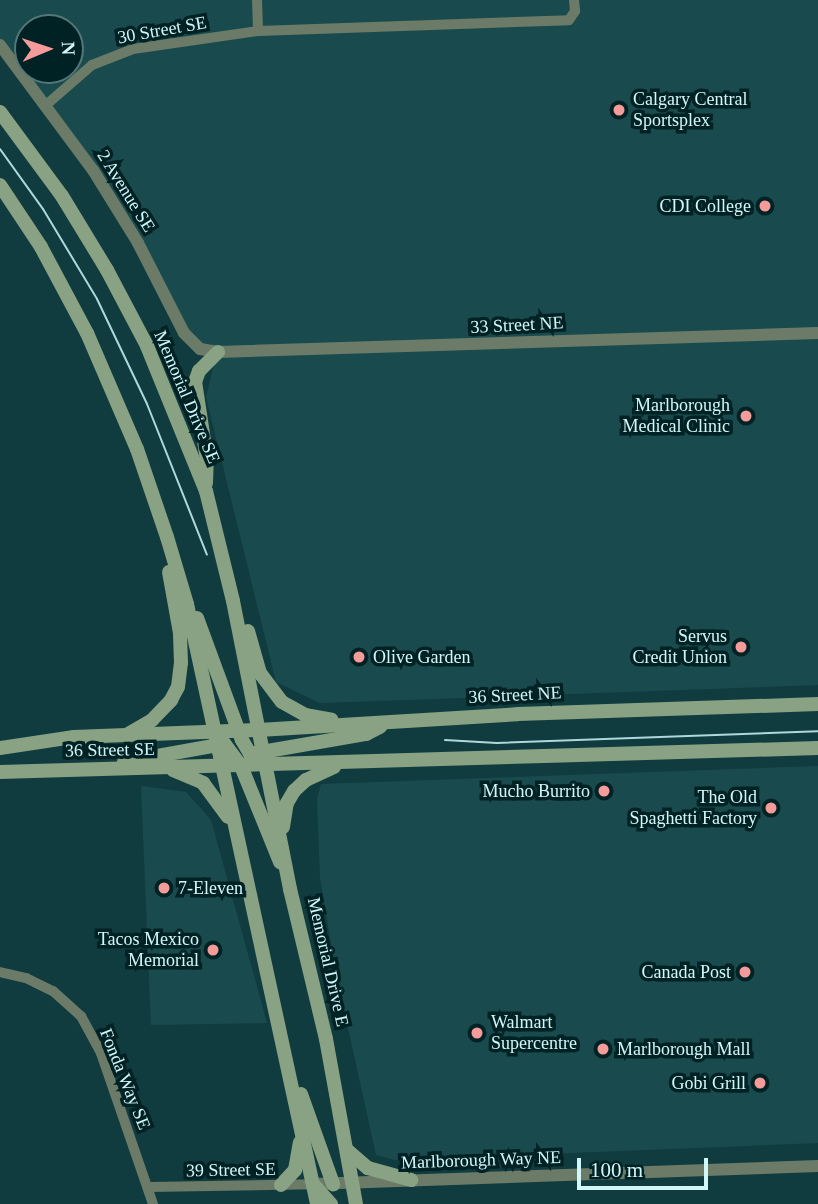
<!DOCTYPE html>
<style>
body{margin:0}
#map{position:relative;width:818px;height:1204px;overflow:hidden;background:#113c3f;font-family:Georgia,serif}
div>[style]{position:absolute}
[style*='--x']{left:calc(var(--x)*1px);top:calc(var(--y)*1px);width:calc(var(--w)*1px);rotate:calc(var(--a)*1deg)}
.built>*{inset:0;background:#194b4e}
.minor>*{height:10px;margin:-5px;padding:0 5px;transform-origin:5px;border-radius:5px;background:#6b7b68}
.tertiary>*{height:12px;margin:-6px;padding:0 6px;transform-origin:6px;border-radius:6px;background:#6b7b68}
.secondary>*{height:14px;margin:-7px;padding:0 7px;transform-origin:7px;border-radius:7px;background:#89a283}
.tram>*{height:2px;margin:-1px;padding:0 1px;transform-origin:1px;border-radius:1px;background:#b0d7d9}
.dots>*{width:19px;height:19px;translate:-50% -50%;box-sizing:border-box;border:4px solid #002224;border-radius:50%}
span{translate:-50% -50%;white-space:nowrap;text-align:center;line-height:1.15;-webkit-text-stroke:7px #002224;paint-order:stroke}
.street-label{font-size:18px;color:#d1f7f9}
.poi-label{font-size:18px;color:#d1f7f9}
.left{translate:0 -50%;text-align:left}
.right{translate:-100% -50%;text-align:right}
.north{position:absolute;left:14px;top:14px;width:70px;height:70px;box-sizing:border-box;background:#002224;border:2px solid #547779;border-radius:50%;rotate:88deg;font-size:19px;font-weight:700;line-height:28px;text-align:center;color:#d1f7f9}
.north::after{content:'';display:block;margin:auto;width:24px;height:32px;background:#f59b9a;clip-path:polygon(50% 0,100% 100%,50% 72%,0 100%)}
.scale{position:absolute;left:577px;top:1158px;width:131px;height:32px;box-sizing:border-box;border:4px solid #d1f7f9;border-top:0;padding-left:9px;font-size:21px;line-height:24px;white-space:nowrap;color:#d1f7f9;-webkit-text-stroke:5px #002224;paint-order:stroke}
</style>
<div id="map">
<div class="built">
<div style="clip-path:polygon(evenodd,0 0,818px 0,818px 685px,320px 703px,276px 682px,206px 397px,217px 352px,195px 346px,138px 243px,0 45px,0 0,28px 28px,70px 28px,70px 70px,28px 70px,28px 28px)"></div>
<div style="clip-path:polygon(818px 766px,818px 1143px,395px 1160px,376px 1155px,336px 973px,320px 877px,317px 798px,321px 784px)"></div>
<div style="clip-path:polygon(141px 786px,186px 792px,211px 820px,267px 1023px,151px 1025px)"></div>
</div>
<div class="minor">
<div style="--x:257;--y:0;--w:31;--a:88"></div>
<div style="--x:46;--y:105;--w:61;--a:-41"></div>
<div style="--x:92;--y:65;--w:44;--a:-21.3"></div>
<div style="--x:133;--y:49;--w:126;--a:-8.2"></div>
<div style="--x:258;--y:31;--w:311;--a:-2"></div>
<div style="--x:569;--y:20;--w:11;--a:-56"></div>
<div style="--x:575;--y:11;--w:11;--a:-95"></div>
<div style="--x:0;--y:972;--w:27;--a:13"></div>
<div style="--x:26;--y:978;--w:30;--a:26"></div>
<div style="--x:53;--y:991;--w:38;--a:42"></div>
<div style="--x:81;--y:1016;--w:42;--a:61.6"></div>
<div style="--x:101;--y:1053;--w:160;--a:71"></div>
<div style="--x:149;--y:1187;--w:164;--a:-1"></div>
</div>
<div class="tertiary">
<div style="--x:0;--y:45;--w:156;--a:53.4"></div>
<div style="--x:93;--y:170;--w:86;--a:58.3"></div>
<div style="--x:138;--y:243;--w:101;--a:62.9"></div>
<div style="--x:184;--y:333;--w:23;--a:45"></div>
<div style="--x:200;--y:349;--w:18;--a:9"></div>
<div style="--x:218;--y:352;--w:600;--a:-1.81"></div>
<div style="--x:313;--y:1184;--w:505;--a:-2.04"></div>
</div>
<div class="secondary">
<div style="--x:0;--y:112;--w:104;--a:53.6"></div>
<div style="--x:62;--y:196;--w:87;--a:58.7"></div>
<div style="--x:107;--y:270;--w:86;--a:62.2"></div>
<div style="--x:147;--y:346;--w:157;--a:67.9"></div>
<div style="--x:206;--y:491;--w:113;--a:76.2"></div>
<div style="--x:233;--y:601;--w:294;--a:78.8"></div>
<div style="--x:290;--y:889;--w:154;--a:76.5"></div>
<div style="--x:326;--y:1039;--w:168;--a:79.7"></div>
<div style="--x:0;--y:185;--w:74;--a:56.5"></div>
<div style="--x:41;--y:247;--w:98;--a:61.9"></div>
<div style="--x:87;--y:333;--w:126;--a:66.7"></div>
<div style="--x:137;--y:449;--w:93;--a:71.2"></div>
<div style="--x:167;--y:537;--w:70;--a:73.4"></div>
<div style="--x:187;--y:604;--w:614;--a:77.77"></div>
<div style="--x:206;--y:483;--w:23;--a:-88"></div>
<div style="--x:207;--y:460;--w:79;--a:-98.7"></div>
<div style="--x:195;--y:382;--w:12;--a:-70"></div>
<div style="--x:199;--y:371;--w:27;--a:-45"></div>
<div style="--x:197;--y:618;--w:130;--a:69.8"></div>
<div style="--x:242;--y:740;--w:16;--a:60"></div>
<div style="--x:250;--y:754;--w:19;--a:35"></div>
<div style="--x:248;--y:631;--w:44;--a:74.1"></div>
<div style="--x:260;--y:673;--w:36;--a:53"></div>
<div style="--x:282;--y:702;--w:26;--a:29"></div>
<div style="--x:305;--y:715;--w:27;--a:10"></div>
<div style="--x:215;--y:731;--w:44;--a:53.4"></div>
<div style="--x:241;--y:766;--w:104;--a:67.9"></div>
<div style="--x:128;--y:734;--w:28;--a:-30"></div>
<div style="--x:152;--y:720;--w:28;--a:-46"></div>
<div style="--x:171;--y:700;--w:15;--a:-62"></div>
<div style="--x:178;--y:687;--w:24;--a:-83"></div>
<div style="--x:181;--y:663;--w:30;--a:-92"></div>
<div style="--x:180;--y:633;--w:62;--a:-100.2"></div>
<div style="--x:0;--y:748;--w:75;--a:-8.5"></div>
<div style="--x:74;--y:737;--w:185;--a:-2.2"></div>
<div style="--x:259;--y:730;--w:259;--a:-3.5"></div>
<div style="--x:518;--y:714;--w:300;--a:-1.9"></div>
<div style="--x:256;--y:753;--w:112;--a:-9.8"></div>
<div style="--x:366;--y:734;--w:16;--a:-27"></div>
<div style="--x:124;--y:762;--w:102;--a:-10.2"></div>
<div style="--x:173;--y:770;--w:33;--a:23"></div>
<div style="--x:203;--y:783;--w:42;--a:53.7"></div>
<div style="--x:0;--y:772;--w:818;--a:-1.68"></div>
<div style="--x:283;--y:827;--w:24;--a:-81"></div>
<div style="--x:287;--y:803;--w:14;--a:-60"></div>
<div style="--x:294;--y:791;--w:16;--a:-43"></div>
<div style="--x:306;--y:780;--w:31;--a:-25"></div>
<div style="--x:301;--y:1094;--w:96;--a:70.4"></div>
<div style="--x:347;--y:1150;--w:28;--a:41"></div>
<div style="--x:368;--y:1168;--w:45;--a:15.6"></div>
<div style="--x:313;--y:1184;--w:27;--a:48"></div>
<div style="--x:281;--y:1185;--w:21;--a:-47"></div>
<div style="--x:295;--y:1170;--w:28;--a:-80"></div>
</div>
<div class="tram">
<div style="--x:0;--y:149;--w:74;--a:54.4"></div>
<div style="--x:43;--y:209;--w:105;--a:59"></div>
<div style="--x:97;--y:299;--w:116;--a:64.5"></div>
<div style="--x:147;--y:404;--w:162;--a:68.3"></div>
<div style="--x:445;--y:740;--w:52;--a:3.3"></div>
<div style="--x:497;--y:743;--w:321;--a:-2.1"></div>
</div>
<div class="dots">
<div style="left:619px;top:110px;background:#f59b9a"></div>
<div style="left:765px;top:206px;background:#f59b9a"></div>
<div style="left:746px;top:416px;background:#f59b9a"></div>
<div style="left:741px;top:647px;background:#f59b9a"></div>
<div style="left:359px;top:657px;background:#f59b9a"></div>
<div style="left:604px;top:791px;background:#f59b9a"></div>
<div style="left:771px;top:808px;background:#f59b9a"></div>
<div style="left:164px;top:888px;background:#f59b9a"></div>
<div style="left:213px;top:950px;background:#f59b9a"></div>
<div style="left:745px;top:972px;background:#f59b9a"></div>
<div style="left:477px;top:1033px;background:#f59b9a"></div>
<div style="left:603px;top:1049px;background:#f59b9a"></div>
<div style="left:760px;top:1083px;background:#f59b9a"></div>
</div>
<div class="street-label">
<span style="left:162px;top:30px;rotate:-10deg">30 Street SE</span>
<span style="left:126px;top:191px;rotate:58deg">2 Avenue SE</span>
<span style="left:517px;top:325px;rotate:-3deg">33 Street NE</span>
<span style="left:187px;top:397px;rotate:67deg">Memorial Drive SE</span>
<span style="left:515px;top:695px;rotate:-3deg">36 Street NE</span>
<span style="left:110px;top:750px;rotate:-1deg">36 Street SE</span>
<span style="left:328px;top:962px;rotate:77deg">Memorial Drive E</span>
<span style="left:125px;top:1079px;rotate:68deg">Fonda Way SE</span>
<span style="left:481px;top:1160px;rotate:-2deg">Marlborough Way NE</span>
<span style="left:231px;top:1170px;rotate:-1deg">39 Street SE</span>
</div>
<div class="poi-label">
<span class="left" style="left:633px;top:110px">Calgary Central<br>Sportsplex</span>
<span class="right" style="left:751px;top:206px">CDI College</span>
<span class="right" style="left:730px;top:416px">Marlborough<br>Medical Clinic</span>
<span class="right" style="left:727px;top:647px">Servus<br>Credit Union</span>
<span class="left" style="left:373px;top:657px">Olive Garden</span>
<span class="right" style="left:590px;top:791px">Mucho Burrito</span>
<span class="right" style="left:757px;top:808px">The Old<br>Spaghetti Factory</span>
<span class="left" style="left:178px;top:888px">7-Eleven</span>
<span class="right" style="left:199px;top:950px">Tacos Mexico<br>Memorial</span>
<span class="right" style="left:731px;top:972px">Canada Post</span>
<span class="left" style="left:491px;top:1033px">Walmart<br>Supercentre</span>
<span class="left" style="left:617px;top:1049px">Marlborough Mall</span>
<span class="right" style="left:746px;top:1083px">Gobi Grill</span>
</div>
<div class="north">N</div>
<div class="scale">100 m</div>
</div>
